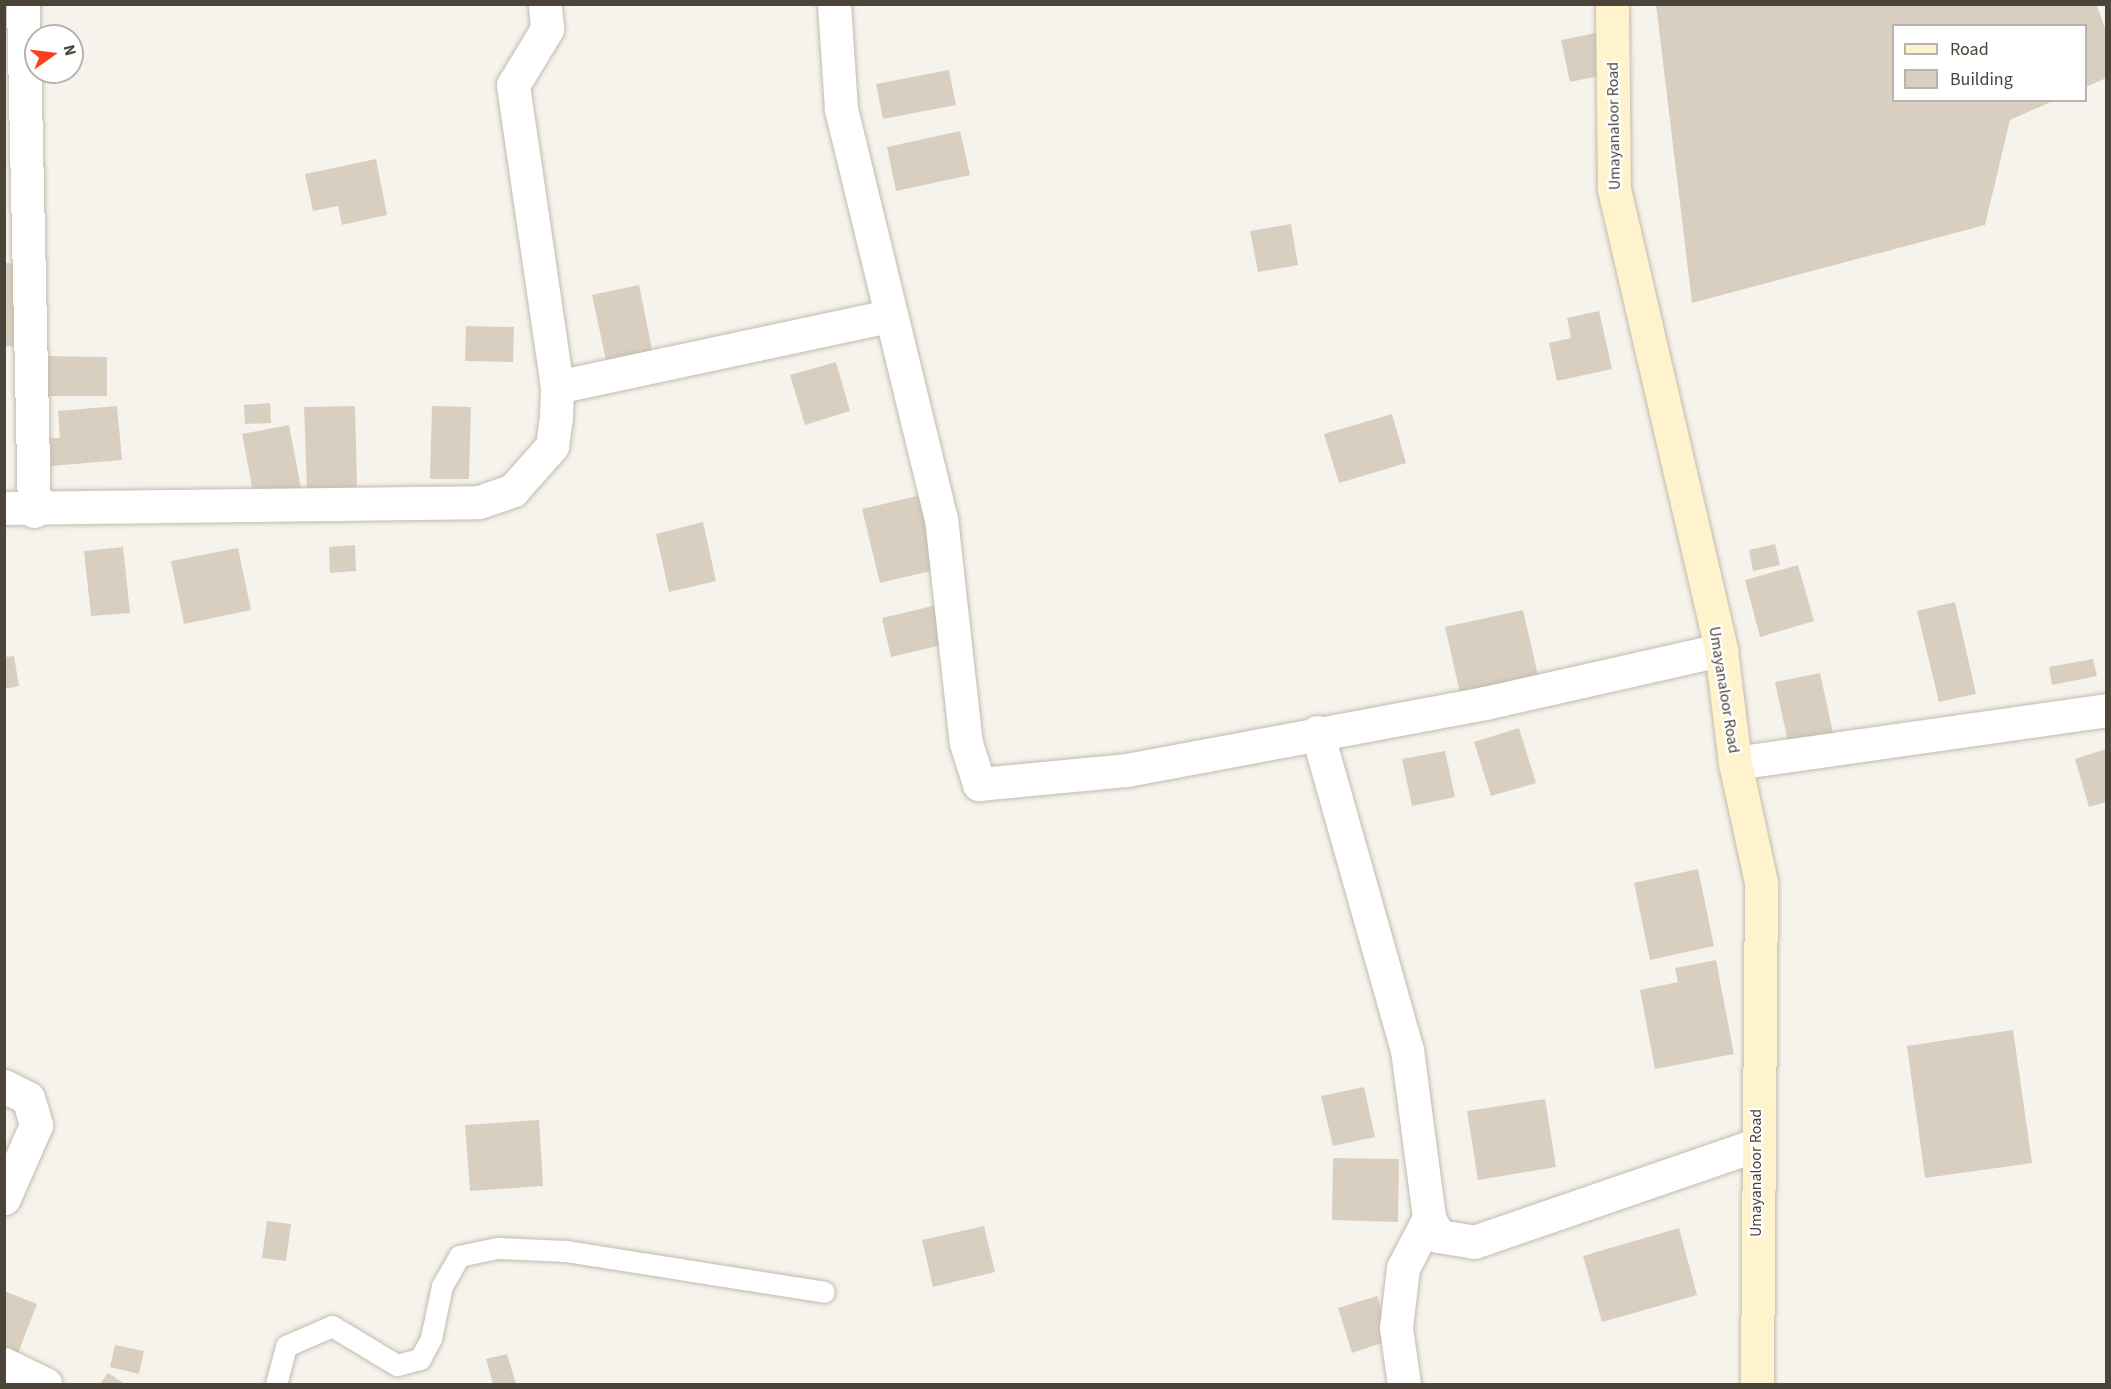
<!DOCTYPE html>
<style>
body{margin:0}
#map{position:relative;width:2111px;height:1389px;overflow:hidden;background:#f6f3ec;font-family:"Source Sans 3",sans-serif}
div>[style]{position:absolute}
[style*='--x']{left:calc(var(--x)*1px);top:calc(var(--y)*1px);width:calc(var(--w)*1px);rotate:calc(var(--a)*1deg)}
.building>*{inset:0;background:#d8cfc1}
.roads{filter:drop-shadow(0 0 2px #c2bbae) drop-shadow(0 0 2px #c2bbae)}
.service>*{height:21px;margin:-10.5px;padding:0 10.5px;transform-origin:10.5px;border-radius:10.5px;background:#fff}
.minor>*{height:33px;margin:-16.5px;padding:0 16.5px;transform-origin:16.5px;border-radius:16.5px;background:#fff}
.secondary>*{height:33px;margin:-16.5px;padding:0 16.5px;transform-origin:16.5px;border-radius:16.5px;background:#fff3cd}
span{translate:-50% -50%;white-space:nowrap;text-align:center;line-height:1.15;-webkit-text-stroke:4.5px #fff;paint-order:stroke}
.street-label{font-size:16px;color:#4b4439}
.frame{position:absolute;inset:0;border:6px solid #4b4439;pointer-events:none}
.legend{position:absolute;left:1892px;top:24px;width:195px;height:78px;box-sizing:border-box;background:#fff;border:2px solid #b7b4b0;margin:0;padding:8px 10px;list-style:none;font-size:18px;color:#4b4439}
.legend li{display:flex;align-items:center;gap:12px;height:30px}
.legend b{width:30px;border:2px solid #b7b4b0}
.north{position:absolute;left:24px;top:24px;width:60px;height:60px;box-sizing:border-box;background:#fff;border:2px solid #b7b4b0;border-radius:50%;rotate:76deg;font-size:16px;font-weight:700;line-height:24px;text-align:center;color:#4b4439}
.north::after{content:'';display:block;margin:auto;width:21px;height:27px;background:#fc3f1d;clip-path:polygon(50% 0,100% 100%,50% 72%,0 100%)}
</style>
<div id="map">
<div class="building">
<div style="clip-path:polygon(1656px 4px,2096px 4px,2106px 30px,2106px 78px,2086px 87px,2086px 26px,1894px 26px,1894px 100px,2055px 100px,2010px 120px,1985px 225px,1692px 303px)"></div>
<div style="clip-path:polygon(1596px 33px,1604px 75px,1570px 82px,1561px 40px)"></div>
<div style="clip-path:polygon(949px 70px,956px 105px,883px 119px,876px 84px)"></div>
<div style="clip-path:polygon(960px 131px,970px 175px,896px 191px,887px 147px)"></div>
<div style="clip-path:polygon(376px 159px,387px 215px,342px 225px,338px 206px,313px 211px,305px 174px)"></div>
<div style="clip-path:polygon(1291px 224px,1298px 265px,1258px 272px,1250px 231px)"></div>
<div style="clip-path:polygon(4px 263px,26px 264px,23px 347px,4px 346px)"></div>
<div style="clip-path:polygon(639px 285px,652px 350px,606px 360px,592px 295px)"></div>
<div style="clip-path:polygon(1599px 311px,1612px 369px,1557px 381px,1549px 343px,1571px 338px,1567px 318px)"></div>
<div style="clip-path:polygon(466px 326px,514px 327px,513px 362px,465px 361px)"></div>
<div style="clip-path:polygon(40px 356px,107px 357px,107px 396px,40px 396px)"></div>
<div style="clip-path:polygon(836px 362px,850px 411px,805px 425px,790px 375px)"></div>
<div style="clip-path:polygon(270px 403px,271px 423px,245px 424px,244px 405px)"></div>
<div style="clip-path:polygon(117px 406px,122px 460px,51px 466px,50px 438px,60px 438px,58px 411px)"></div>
<div style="clip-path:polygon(355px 406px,357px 487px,307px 489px,304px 407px)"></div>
<div style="clip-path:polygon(432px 406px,471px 407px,469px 479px,430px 479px)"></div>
<div style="clip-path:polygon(1392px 414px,1406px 463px,1339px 483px,1324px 434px)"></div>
<div style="clip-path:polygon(289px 425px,301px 488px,254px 497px,242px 434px)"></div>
<div style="clip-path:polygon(926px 494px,943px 568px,880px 583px,862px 509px)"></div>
<div style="clip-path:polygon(703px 522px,716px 581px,669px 592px,656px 534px)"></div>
<div style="clip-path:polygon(1775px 544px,1780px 565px,1753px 571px,1749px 550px)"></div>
<div style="clip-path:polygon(355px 545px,356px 571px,330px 573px,329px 547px)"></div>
<div style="clip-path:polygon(123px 547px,130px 613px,91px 616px,84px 551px)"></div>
<div style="clip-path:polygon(238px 548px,251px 610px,184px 624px,171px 561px)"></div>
<div style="clip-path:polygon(1798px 565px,1814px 621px,1760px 637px,1745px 580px)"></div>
<div style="clip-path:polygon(1955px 602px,1976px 694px,1939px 702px,1917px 611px)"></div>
<div style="clip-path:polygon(945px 603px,954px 642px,891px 657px,882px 618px)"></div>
<div style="clip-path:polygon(1523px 610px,1540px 684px,1462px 702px,1445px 627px)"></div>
<div style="clip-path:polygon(14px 656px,19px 686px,4px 689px,4px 657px)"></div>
<div style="clip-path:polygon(2093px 659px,2097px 676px,2052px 685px,2049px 667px)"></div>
<div style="clip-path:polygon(1820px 673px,1833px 733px,1788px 742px,1775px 682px)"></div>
<div style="clip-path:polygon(1519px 728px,1536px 783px,1491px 796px,1474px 742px)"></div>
<div style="clip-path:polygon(2106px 749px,2106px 802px,2089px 807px,2075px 759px)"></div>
<div style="clip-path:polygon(1445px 751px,1455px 797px,1412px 806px,1402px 759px)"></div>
<div style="clip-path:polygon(1698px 869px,1714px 946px,1650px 960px,1634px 883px)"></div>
<div style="clip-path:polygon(1716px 960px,1734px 1054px,1655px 1069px,1640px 990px,1678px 982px,1675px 968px)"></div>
<div style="clip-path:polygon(2013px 1030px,2032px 1163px,1925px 1178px,1907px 1046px)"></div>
<div style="clip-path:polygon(1364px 1087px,1375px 1137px,1333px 1146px,1321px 1096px)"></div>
<div style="clip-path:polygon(1545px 1099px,1556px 1167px,1478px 1180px,1467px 1111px)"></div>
<div style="clip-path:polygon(539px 1120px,543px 1186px,470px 1191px,465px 1125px)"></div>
<div style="clip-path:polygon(1333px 1158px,1399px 1159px,1398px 1222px,1332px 1220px)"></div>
<div style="clip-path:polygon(267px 1221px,291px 1224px,286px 1261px,262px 1258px)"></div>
<div style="clip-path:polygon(984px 1226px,995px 1272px,933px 1287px,922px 1240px)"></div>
<div style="clip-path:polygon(1679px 1228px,1697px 1295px,1602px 1322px,1583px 1256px)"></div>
<div style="clip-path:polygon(4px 1291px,37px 1304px,17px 1356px,4px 1351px)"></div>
<div style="clip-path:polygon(1377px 1296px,1391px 1340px,1352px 1353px,1338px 1308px)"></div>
<div style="clip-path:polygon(115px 1345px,144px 1351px,139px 1374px,110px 1367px)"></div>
<div style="clip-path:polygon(507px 1354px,516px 1384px,493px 1384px,486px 1359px)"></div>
<div style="clip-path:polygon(108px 1373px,125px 1384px,100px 1384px)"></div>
</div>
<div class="roads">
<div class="service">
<div style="--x:276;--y:1384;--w:39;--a:-75"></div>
<div style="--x:286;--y:1346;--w:50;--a:-23.5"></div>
<div style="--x:332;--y:1326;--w:76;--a:31"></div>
<div style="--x:397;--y:1365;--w:24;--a:-15"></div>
<div style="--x:420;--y:1359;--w:24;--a:-62"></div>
<div style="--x:431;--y:1338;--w:53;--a:-78.1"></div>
<div style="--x:442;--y:1286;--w:34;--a:-60"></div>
<div style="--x:459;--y:1256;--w:40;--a:-12"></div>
<div style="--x:498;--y:1248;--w:68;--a:2.5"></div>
<div style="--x:566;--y:1251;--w:261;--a:9"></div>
</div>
<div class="minor">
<div style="--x:23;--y:4;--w:507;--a:88.76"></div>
<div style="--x:834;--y:4;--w:105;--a:86.2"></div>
<div style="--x:841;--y:109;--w:421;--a:76.3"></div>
<div style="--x:941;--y:518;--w:226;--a:83.7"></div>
<div style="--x:966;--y:743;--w:43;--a:72.4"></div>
<div style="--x:979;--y:784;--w:149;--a:-5.4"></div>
<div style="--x:1127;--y:770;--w:364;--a:-10.6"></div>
<div style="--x:1485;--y:703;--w:242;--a:-12.7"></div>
<div style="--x:557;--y:387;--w:340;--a:-12.1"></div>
<div style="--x:4;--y:508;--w:475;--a:-0.7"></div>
<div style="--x:479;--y:502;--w:36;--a:-19"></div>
<div style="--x:513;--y:490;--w:59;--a:-48.4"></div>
<div style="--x:552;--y:446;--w:28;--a:-82"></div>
<div style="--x:556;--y:418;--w:31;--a:-88"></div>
<div style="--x:557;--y:387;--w:305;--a:-98.3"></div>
<div style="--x:513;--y:85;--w:66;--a:-58.7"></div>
<div style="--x:547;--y:29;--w:25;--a:-95"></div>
<div style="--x:1317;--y:732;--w:330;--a:74.2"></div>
<div style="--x:1407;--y:1050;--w:169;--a:82.5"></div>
<div style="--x:1429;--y:1218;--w:56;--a:117.5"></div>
<div style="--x:1403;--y:1268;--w:60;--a:96.7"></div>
<div style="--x:1396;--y:1328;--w:57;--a:81.9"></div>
<div style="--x:1735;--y:763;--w:375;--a:-8.1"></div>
<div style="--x:4;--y:1086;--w:27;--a:27"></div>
<div style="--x:28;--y:1098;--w:28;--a:73"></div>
<div style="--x:36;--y:1125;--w:80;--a:113.7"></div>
<div style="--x:1429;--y:1218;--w:20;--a:63"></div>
<div style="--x:1438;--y:1236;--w:36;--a:9"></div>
<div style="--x:1474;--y:1242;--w:298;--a:-19"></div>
<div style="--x:4;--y:1364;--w:46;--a:26"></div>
</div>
<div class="secondary">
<div style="--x:1612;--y:4;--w:185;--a:89.4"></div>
<div style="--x:1614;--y:189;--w:473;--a:76.9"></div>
<div style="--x:1721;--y:650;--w:114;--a:82.9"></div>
<div style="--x:1735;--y:763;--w:122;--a:77.7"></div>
<div style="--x:1761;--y:882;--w:502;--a:90.46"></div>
</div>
</div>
<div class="street-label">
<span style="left:1614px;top:126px;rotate:-91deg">Umayanaloor Road</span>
<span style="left:1724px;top:690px;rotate:81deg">Umayanaloor Road</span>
<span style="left:1756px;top:1173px;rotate:-90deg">Umayanaloor Road</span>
</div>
<div class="frame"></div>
<ul class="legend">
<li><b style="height:8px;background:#fff3cd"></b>Road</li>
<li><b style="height:16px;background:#d8cfc1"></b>Building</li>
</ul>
<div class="north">N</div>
</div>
